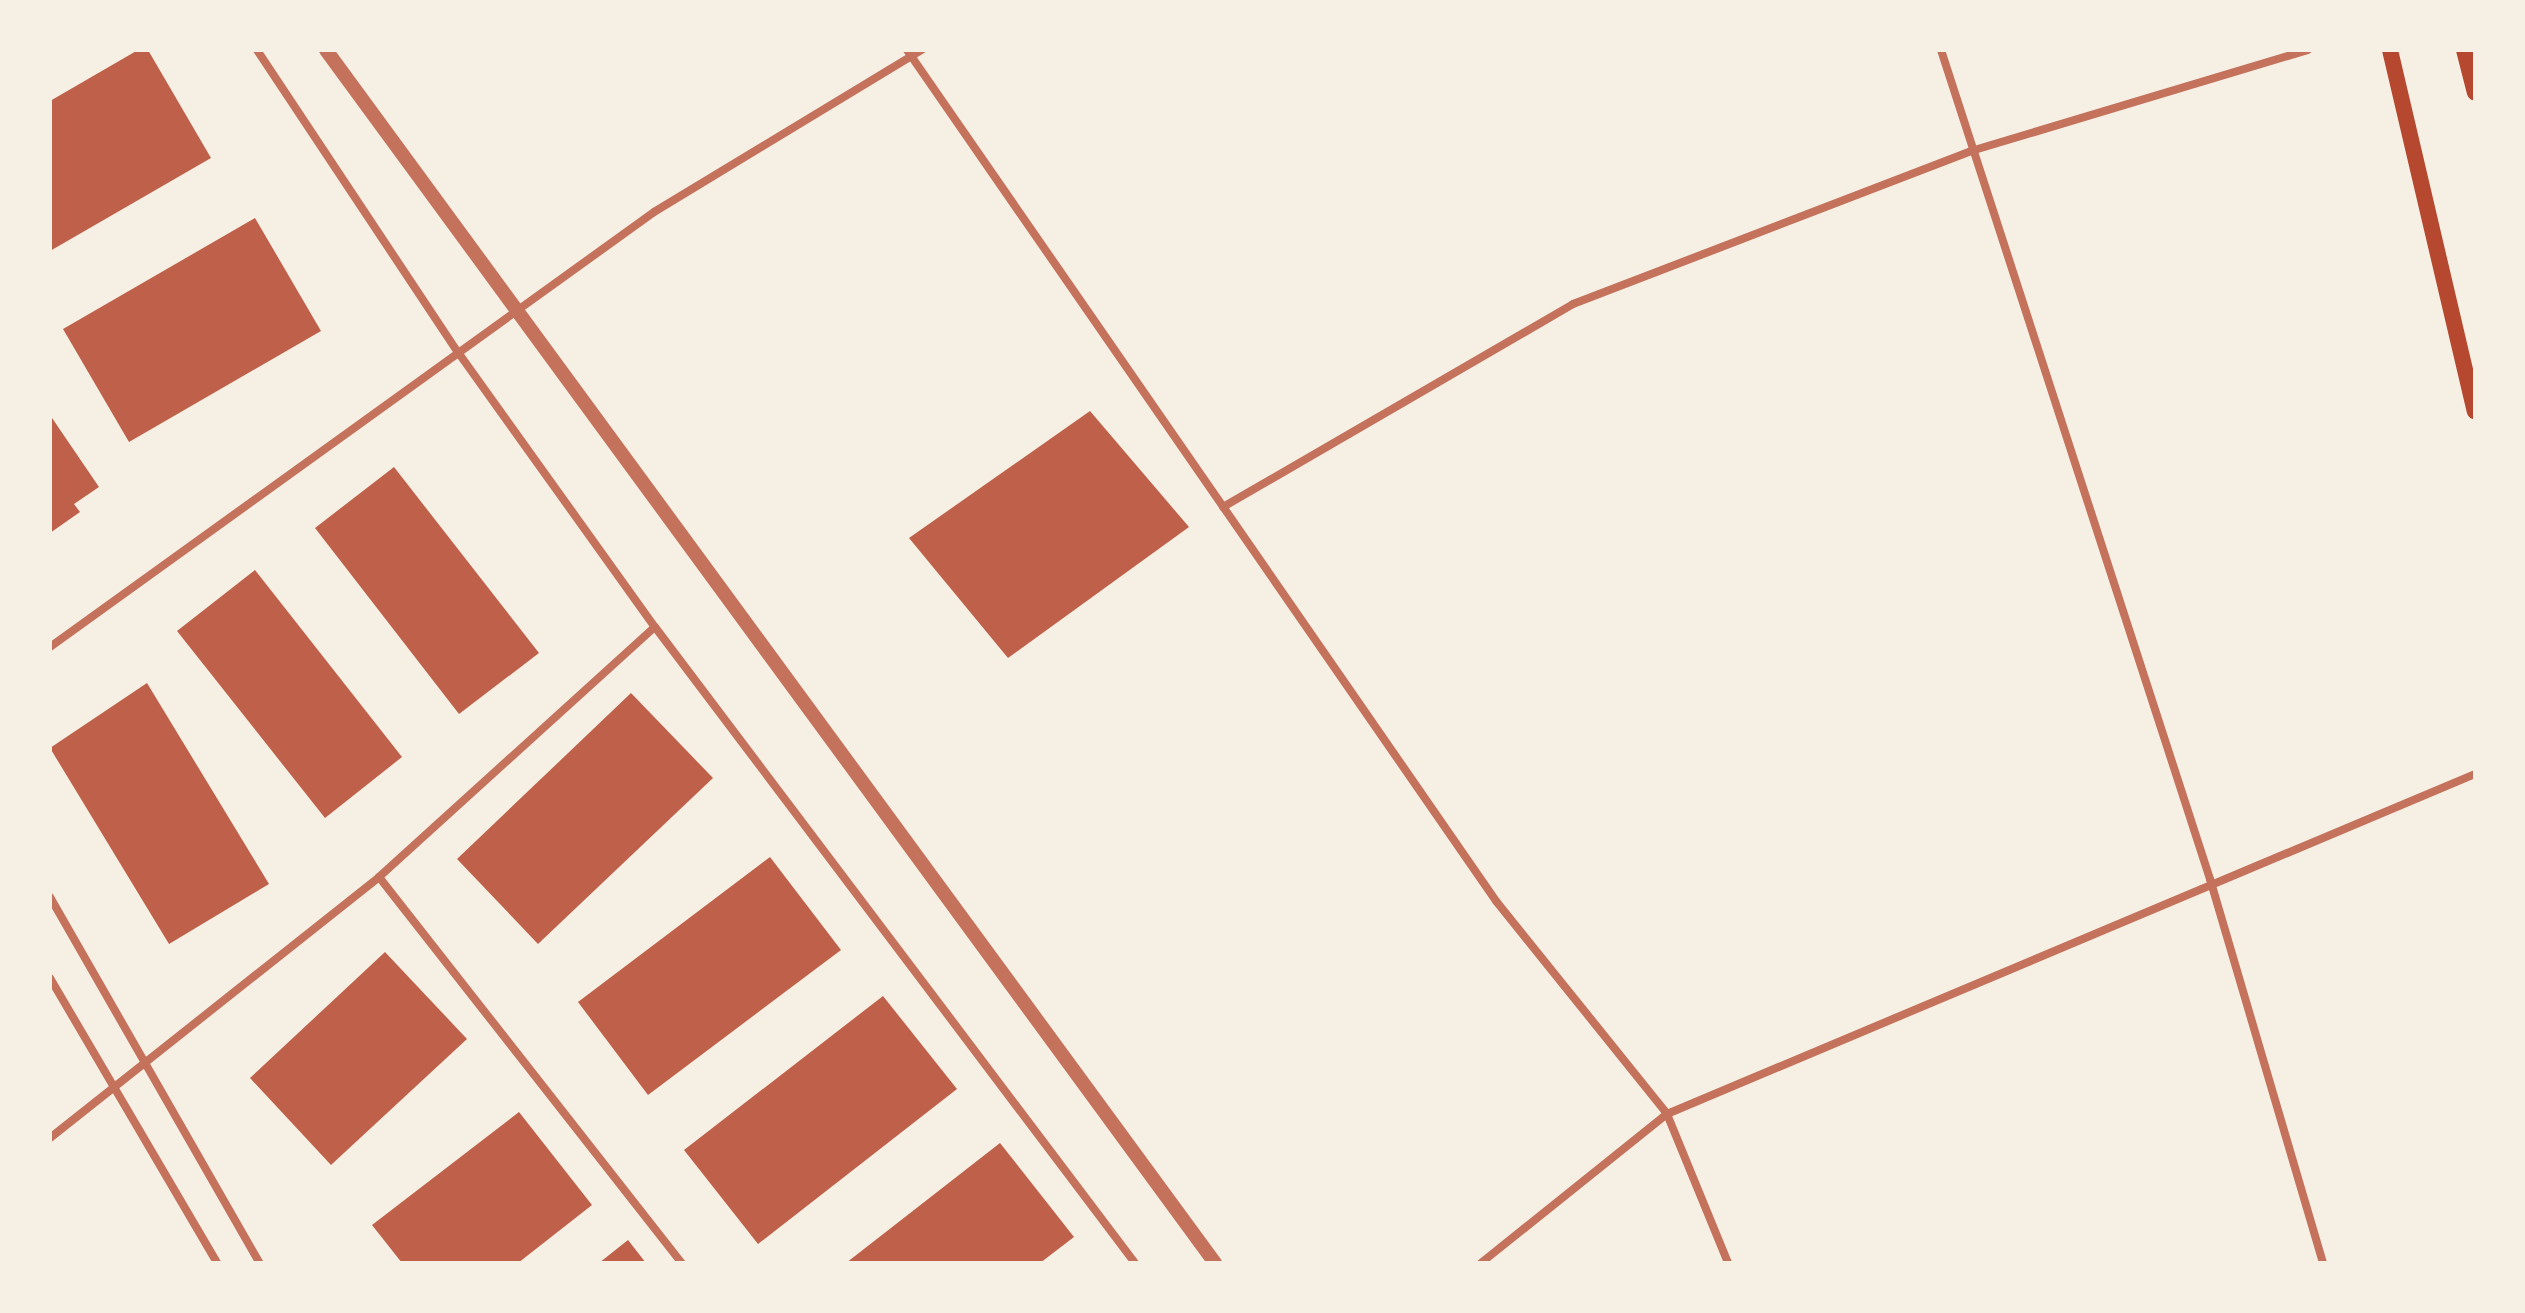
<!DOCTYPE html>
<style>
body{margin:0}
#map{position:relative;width:2525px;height:1313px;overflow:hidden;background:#f6efe4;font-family:Mulish,sans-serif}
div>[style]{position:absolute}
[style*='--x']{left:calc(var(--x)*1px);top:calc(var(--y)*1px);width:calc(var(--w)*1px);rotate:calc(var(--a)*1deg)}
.building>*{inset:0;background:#bf614a}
.minor>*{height:8px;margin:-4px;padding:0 4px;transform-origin:4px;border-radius:4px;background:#c5725c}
.tertiary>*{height:14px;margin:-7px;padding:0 7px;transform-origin:7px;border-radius:7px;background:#c5725c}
.secondary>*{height:16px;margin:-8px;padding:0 8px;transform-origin:8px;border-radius:8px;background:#b5482f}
span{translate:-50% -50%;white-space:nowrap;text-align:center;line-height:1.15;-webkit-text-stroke:6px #f6efe4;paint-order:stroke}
.frame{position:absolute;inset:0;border:52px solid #f6efe4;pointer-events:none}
</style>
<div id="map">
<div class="building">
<div style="clip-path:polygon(138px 50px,148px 50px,211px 158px,50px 251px,50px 101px)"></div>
<div style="clip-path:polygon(255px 218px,321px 331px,129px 442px,63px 329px)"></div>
<div style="clip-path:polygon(1090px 411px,1189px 527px,1008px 658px,909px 538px)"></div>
<div style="clip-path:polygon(50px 415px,99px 487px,74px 504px,80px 512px,50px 533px)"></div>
<div style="clip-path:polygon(394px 467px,539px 653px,459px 714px,315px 528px)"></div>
<div style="clip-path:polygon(255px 570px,402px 757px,325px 818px,177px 631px)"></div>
<div style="clip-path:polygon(147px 683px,269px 884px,169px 944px,50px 748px)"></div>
<div style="clip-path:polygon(631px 693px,713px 778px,538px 944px,457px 859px)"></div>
<div style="clip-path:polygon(770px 857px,841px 950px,648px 1095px,578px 1002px)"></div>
<div style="clip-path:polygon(385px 952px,467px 1039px,331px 1165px,250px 1078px)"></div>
<div style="clip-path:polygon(883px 996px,957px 1089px,758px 1244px,684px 1150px)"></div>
<div style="clip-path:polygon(519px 1112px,592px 1205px,518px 1263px,402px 1263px,372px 1225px)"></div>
<div style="clip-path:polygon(1000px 1143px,1074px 1237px,1040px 1263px,846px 1263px)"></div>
<div style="clip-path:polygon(628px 1240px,646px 1263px,599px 1263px)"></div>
</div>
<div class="minor">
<div style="--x:257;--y:50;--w:366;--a:56.4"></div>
<div style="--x:460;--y:355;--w:335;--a:54.4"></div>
<div style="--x:655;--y:627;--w:797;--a:52.96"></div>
<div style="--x:907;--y:50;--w:1035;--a:55.31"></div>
<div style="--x:1496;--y:901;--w:273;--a:51.2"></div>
<div style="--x:1667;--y:1114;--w:161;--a:67.7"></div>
<div style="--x:1941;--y:50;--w:872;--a:72.02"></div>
<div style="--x:2210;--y:879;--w:400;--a:73.6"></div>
<div style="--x:1223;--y:507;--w:405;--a:-30.1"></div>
<div style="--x:1573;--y:304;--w:426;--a:-21"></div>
<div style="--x:1971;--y:151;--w:352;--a:-16.7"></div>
<div style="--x:50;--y:647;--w:744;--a:-35.76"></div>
<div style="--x:654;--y:212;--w:313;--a:-31.2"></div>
<div style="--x:379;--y:877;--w:491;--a:51.9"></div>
<div style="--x:50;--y:897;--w:422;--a:60.2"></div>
<div style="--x:50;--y:978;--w:330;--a:59.6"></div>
<div style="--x:50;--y:1138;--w:420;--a:-38.4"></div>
<div style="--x:379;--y:877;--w:372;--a:-42.2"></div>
<div style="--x:1481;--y:1263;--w:238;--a:-38.7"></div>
<div style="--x:1667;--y:1114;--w:877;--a:-22.82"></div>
</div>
<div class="tertiary">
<div style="--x:326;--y:50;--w:1504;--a:53.76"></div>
</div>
<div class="secondary">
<div style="--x:2390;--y:50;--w:371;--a:76.8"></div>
<div style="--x:2464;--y:50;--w:44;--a:75.7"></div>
</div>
<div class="frame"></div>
</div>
